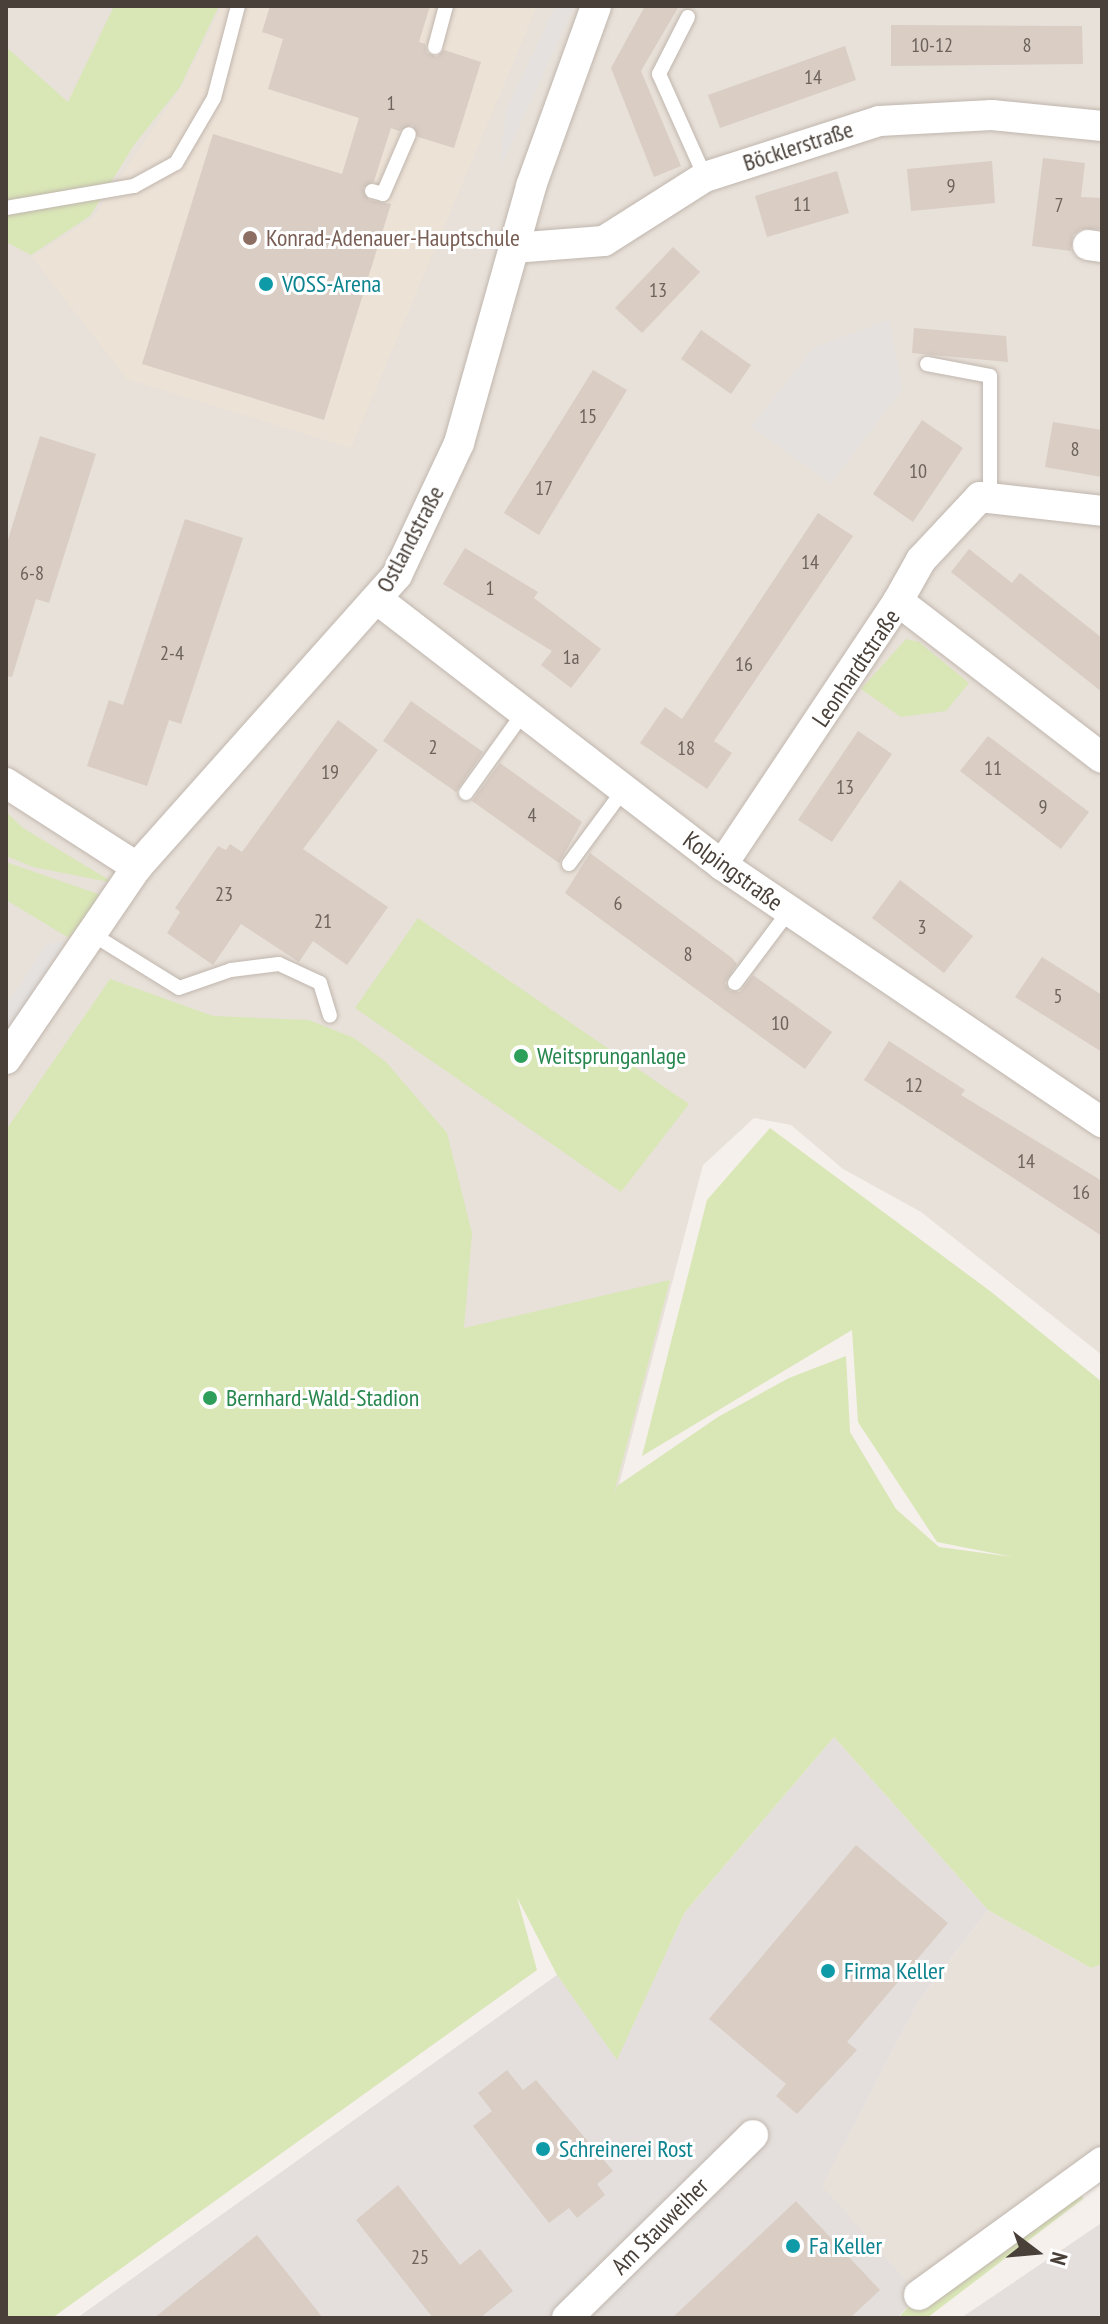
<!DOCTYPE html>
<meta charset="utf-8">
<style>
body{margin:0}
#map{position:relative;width:1108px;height:2324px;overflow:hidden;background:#f5f0eb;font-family:"PT Sans Narrow",sans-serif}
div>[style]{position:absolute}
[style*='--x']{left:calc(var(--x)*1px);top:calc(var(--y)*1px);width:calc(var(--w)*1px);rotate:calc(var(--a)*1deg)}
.residential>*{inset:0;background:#e8e1d9}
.industrial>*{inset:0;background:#e4dfdc}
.education>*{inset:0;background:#ede2d6}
.green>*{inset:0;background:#d9e6b6}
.parking>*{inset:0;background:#e4e1df}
.building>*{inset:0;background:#d9cdc4}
.roads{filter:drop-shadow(0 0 2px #c0b6ae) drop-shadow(0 0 2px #c0b6ae)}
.service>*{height:14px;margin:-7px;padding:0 7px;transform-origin:7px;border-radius:7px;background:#fff}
.minor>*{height:30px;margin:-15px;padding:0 15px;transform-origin:15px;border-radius:15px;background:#fff}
.dots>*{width:22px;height:22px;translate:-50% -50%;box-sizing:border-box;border:4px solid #fff;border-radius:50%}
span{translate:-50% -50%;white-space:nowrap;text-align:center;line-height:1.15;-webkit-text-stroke:6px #fff;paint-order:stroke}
.number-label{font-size:20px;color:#6d635c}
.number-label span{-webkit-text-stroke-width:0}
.street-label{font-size:24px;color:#494039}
.education-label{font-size:24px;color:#785e54}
.left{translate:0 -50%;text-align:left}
.culture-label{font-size:24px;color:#0d838f}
.leisure-label{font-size:24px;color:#27864d}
.frame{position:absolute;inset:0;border:8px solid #494039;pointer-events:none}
.north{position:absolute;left:996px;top:2212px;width:80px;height:80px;-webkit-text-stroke:6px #fff;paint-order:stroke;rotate:106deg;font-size:22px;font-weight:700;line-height:32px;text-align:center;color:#494039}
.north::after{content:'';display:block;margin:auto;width:28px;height:36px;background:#494039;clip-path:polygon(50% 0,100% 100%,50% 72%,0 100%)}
</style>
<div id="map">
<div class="residential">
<div style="clip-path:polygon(6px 6px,1102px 6px,1102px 1355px,921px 1212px,843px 1169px,791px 1125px,754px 1118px,703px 1165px,600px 1557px,6px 2031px)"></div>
<div style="clip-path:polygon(988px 1910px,1091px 1968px,1102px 1964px,1102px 2162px,919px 2295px,821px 2187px,918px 2002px)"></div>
</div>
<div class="industrial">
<div style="clip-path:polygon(834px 1737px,988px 1910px,918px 2002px,822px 2186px,919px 2295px,897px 2318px,77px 2318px,557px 1975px,617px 2059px,685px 1912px)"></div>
<div style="clip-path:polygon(1102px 2223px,1102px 2318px,961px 2318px,1100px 2224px)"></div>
</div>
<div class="education">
<div style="clip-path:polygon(222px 6px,537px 6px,351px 448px,127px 379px,32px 257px,93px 218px,181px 88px)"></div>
</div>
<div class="green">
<div style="clip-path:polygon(114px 6px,219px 6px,180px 87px,134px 145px,90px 216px,31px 255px,6px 242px,6px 47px,68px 102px)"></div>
<div style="clip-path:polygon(906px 639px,919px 642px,969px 683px,946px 711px,901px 717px,861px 689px)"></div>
<div style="clip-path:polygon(6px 812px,23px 828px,114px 883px,33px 867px,6px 856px)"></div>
<div style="clip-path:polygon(6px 862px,101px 895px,69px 938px,6px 900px)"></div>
<div style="clip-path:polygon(418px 918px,689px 1104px,621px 1192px,355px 1008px)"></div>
<div style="clip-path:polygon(110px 979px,213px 1016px,309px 1020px,354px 1038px,386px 1062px,447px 1133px,472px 1233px,464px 1328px,670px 1280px,613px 1497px,617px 1486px,718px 1417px,789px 1378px,846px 1356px,850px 1432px,896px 1509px,939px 1547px,1013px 1557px,937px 1542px,858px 1422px,852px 1330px,642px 1456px,707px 1200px,770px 1128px,990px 1291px,1102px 1382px,1102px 1964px,1091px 1968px,988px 1910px,834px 1737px,685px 1912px,617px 2060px,557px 1975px,517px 1897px,537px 1970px,52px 2318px,6px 2318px,6px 1130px)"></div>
<div style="clip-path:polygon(1066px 2187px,1084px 2198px,927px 2318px,898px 2318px,919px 2295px)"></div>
</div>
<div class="parking">
<div style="clip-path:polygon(556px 6px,574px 6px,500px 168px,506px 111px)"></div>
<div style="clip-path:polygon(889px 320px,902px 389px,831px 483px,751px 427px,814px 348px)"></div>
<div style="clip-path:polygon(65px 942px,11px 1025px,6px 1022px,6px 1007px,47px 944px)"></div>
</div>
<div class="building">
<div style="clip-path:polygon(270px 6px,430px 6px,419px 42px,425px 44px,427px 53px,437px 57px,444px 50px,481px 62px,454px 148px,418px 137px,412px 125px,399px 131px,391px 128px,374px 181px,363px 188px,369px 200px,391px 204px,324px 420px,142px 364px,213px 134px,342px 174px,359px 118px,268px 89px,283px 39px,262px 32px)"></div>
<div style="clip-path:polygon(645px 6px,679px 6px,641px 71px,681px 166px,654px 177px,611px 68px)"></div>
<div style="clip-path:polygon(891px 25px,1082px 26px,1083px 64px,891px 66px)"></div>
<div style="clip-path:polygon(845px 46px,856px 80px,720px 128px,708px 95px)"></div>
<div style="clip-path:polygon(1043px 158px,1085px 163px,1081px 197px,1102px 198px,1102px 229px,1081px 229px,1073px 235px,1071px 251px,1032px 246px)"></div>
<div style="clip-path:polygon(992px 161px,995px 203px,911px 211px,907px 169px)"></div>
<div style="clip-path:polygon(837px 171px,849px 213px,767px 237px,755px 196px)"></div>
<div style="clip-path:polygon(673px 247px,700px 272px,642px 333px,615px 308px)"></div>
<div style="clip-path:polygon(914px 328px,1006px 336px,1008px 362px,912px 353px)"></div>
<div style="clip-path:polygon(701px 330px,751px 365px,731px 394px,681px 359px)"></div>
<div style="clip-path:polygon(593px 370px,627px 390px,539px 535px,504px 513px)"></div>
<div style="clip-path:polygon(922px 420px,963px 448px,913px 522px,873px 494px)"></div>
<div style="clip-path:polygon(1053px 422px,1102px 430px,1102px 477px,1045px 467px)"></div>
<div style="clip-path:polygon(40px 436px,96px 454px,49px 603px,36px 599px,12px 677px,6px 676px,6px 546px)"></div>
<div style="clip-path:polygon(818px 513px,853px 536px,714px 741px,732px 753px,707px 789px,640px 743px,665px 707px,682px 719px)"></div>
<div style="clip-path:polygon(185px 519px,243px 538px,181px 724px,169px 720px,147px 786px,87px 766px,109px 700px,123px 705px)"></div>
<div style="clip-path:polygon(465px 548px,538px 592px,534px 598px,601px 649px,571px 688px,541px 665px,552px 651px,443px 584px)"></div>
<div style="clip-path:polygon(969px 549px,1012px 583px,1020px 573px,1102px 638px,1102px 692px,951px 572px)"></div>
<div style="clip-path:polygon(411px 701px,483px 752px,456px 792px,383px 741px)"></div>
<div style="clip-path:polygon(338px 720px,378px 750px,303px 849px,388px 907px,347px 965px,313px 941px,299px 962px,241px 924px,213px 965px,167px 933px,180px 912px,175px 908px,218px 846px,226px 850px,230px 844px,242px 852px)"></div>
<div style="clip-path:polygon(858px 731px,892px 754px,832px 842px,798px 820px)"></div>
<div style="clip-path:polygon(988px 736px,1089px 812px,1061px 849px,960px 771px)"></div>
<div style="clip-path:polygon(500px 763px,582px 822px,559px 863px,472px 801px)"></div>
<div style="clip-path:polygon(590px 853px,732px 958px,737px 964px,725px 983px,730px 991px,740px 992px,753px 975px,832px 1032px,805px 1069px,565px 893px)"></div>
<div style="clip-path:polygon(900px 880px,973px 936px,944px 973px,872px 918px)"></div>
<div style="clip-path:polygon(1042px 957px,1102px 995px,1102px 1052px,1015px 997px)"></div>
<div style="clip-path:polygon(889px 1041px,965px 1090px,961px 1095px,1102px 1181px,1102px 1236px,864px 1080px)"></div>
<div style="clip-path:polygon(856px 1845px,948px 1923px,847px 2042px,857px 2050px,797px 2114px,776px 2096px,786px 2084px,709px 2019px)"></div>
<div style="clip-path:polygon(507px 2070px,523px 2090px,536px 2080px,613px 2171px,597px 2184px,605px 2195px,577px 2218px,569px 2208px,549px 2223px,473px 2126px,492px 2111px,478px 2093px)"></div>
<div style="clip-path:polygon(398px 2185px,460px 2265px,480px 2249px,513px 2291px,480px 2318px,433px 2318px,356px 2220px)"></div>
<div style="clip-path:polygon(796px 2201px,880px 2290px,850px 2318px,672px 2318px)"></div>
<div style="clip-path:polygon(257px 2235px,323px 2318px,154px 2318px)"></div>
</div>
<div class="roads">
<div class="service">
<div style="--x:688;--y:17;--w:64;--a:117"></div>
<div style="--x:659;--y:74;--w:113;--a:65.9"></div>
<div style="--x:435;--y:47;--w:42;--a:-75"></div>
<div style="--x:372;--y:191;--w:11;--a:15"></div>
<div style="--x:383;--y:194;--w:65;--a:-66.6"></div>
<div style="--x:6;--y:208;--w:130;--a:-9.8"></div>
<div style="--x:134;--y:186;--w:48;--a:-28.7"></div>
<div style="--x:176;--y:163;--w:75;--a:-59.7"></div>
<div style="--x:214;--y:98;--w:95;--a:-75.4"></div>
<div style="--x:927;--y:364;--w:64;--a:10.8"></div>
<div style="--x:990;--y:376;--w:122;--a:90"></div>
<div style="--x:466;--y:793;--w:100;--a:-54.4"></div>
<div style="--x:569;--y:864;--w:93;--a:-53.7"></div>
<div style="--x:92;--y:934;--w:102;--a:31.8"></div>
<div style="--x:179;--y:988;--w:55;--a:-19.1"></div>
<div style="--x:231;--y:970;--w:48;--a:-7.1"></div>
<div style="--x:279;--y:964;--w:45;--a:24.9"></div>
<div style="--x:320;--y:983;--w:34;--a:73"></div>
<div style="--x:735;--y:983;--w:90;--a:-53.1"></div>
</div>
<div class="minor">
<div style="--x:1088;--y:245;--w:14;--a:8"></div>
<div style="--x:513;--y:248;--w:91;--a:-4.4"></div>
<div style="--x:604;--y:241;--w:120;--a:-32.4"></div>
<div style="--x:705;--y:177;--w:183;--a:-17.8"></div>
<div style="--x:879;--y:121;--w:113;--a:-3"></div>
<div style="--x:992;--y:115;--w:111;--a:5.7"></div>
<div style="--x:378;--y:600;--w:434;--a:37.6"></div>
<div style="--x:722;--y:865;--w:459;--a:34.1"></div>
<div style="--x:898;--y:601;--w:47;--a:-60.7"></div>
<div style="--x:921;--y:560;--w:86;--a:-46.9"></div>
<div style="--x:980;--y:497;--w:123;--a:6.5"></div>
<div style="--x:6;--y:783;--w:156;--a:32.7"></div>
<div style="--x:722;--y:865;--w:317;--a:-56.3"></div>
<div style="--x:898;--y:601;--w:257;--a:37.6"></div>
<div style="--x:6;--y:1059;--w:232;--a:-55.7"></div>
<div style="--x:137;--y:867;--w:391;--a:-48.3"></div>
<div style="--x:397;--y:575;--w:146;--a:-64.8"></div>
<div style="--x:459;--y:443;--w:267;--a:-74.3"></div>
<div style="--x:531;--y:186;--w:191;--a:-70.1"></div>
<div style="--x:919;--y:2295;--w:226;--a:-36"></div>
<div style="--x:567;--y:2318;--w:261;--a:-44.5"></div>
</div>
</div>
<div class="dots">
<div style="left:250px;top:238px;background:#8d6e63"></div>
<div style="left:266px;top:284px;background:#0f9aa8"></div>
<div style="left:521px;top:1056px;background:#2e9e5b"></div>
<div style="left:210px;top:1398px;background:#2e9e5b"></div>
<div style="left:828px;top:1971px;background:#0f9aa8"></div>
<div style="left:543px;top:2149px;background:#0f9aa8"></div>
<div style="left:793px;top:2246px;background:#0f9aa8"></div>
</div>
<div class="number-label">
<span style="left:932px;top:45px">10-12</span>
<span style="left:1027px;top:45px">8</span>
<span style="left:813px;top:77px">14</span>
<span style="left:391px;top:103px">1</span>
<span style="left:951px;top:186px">9</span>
<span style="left:802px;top:204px">11</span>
<span style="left:1059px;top:205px">7</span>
<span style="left:658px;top:290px">13</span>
<span style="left:588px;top:416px">15</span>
<span style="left:1075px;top:449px">8</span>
<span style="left:918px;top:471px">10</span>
<span style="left:544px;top:488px">17</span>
<span style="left:810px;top:562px">14</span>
<span style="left:32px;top:573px">6-8</span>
<span style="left:490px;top:588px">1</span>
<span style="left:172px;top:653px">2-4</span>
<span style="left:571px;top:657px">1a</span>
<span style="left:744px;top:664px">16</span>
<span style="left:433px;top:747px">2</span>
<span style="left:686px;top:748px">18</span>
<span style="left:993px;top:768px">11</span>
<span style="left:330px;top:772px">19</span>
<span style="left:845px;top:787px">13</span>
<span style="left:1043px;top:807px">9</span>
<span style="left:532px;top:815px">4</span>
<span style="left:224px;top:894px">23</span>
<span style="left:618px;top:903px">6</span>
<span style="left:323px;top:921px">21</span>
<span style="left:922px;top:927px">3</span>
<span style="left:688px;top:954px">8</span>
<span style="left:1058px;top:996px">5</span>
<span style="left:780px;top:1023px">10</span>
<span style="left:914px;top:1085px">12</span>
<span style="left:1026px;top:1161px">14</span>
<span style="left:1081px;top:1192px">16</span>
<span style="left:420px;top:2257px">25</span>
</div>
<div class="street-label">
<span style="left:798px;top:146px;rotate:-18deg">Böcklerstraße</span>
<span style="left:410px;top:539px;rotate:-62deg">Ostlandstraße</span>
<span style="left:856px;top:668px;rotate:-56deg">Leonhardtstraße</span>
<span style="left:733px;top:871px;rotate:36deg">Kolpingstraße</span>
<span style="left:660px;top:2226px;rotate:-45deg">Am Stauweiher</span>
</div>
<div class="education-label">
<span class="left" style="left:266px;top:238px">Konrad-Adenauer-Hauptschule</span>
</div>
<div class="culture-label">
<span class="left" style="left:282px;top:284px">VOSS-Arena</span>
<span class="left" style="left:844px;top:1971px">Firma Keller</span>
<span class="left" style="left:559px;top:2149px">Schreinerei Rost</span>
<span class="left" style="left:809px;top:2246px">Fa Keller</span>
</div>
<div class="leisure-label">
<span class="left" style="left:537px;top:1056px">Weitsprunganlage</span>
<span class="left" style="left:226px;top:1398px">Bernhard-Wald-Stadion</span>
</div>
<div class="frame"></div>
<div class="north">N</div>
</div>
